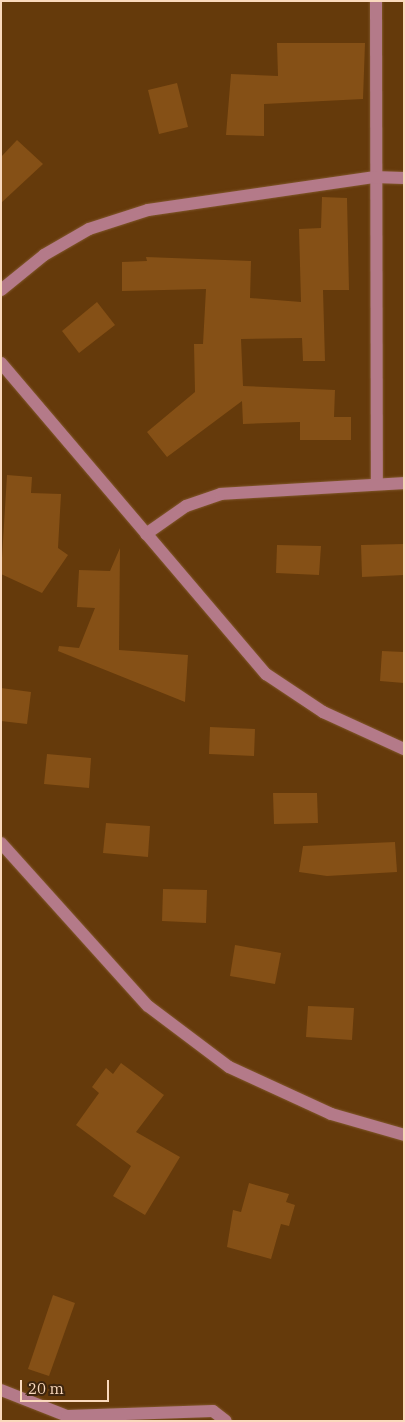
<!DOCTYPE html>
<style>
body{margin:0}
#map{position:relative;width:405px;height:1422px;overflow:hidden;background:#653a0b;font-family:"IBM Plex Serif",serif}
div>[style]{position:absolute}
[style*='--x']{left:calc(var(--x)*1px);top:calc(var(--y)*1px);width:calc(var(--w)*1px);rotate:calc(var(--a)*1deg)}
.building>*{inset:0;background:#855016}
.roads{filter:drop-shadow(0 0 1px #80572b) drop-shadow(0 0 1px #80572b)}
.minor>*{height:12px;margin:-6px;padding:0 6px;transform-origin:6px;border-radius:6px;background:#b47a89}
span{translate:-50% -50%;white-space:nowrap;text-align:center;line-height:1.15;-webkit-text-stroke:4px #3e250e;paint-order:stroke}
.frame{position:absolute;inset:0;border:2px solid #fad9bd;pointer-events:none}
.scale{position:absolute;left:20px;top:1380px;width:89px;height:22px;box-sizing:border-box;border:2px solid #fad9bd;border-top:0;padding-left:6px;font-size:15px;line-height:18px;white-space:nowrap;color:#fad9bd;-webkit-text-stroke:4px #3e250e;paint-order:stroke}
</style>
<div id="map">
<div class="building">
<div style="clip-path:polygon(277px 43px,365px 43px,363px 99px,264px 104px,264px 136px,226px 135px,231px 74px,278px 76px)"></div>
<div style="clip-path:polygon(177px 83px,188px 127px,159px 134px,148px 90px)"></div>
<div style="clip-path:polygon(17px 140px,43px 164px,1px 203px,1px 157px)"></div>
<div style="clip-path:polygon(322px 197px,347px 198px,349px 290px,323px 290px,325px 361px,303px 361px,302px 338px,241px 339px,243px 386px,335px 390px,334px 417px,351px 417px,351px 440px,300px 440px,300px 422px,243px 424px,242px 401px,167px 457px,147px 432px,195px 392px,194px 344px,203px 344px,206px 289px,122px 291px,122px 262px,147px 261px,146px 257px,251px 261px,250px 298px,301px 302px,299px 229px,321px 228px)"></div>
<div style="clip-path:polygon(97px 302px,115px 325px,79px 353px,62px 331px)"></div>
<div style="clip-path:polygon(7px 475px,32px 477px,31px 493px,61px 494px,58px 548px,68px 555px,42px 593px,1px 574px)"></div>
<div style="clip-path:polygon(404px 544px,404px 575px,362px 577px,361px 545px)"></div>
<div style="clip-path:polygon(277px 545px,321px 546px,319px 575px,276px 573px)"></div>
<div style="clip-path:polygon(120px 548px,119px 650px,188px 655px,185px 702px,58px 651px,59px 646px,79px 648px,95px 608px,77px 607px,79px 570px,110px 571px)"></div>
<div style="clip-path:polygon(382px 651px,404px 652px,404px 683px,380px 681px)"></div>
<div style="clip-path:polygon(1px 688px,31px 692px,27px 724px,1px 721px)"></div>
<div style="clip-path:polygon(210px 727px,255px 729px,254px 756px,209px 754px)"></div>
<div style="clip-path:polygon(47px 754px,91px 758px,89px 788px,44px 784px)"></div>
<div style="clip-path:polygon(273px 793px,317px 793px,318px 823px,274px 824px)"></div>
<div style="clip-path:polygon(106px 823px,150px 826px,148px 857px,103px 853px)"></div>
<div style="clip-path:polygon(395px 842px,397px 872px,327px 876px,299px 872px,303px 846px)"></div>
<div style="clip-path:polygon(163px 889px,207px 890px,206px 923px,162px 921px)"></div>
<div style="clip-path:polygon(235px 945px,281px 953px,275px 984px,230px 976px)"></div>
<div style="clip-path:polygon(308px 1006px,354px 1008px,352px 1040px,306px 1037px)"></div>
<div style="clip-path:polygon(121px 1063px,164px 1095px,136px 1132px,180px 1157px,145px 1215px,113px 1196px,131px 1166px,76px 1125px,99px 1093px,92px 1087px,106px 1068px,113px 1074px)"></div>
<div style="clip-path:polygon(249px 1183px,289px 1194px,286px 1202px,295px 1205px,289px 1226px,281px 1224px,271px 1259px,227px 1247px,233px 1210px,241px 1212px)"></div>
<div style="clip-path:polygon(53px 1295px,75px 1303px,49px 1376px,28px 1369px)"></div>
</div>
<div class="roads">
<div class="minor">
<div style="--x:376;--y:1;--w:482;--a:89.9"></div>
<div style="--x:1;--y:290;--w:55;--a:-39.1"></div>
<div style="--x:44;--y:255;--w:52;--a:-30"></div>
<div style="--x:89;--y:229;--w:62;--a:-17.9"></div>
<div style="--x:148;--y:210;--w:228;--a:-8.3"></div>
<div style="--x:374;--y:177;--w:30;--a:2"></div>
<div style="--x:1;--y:363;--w:409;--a:49.6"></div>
<div style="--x:266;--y:674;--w:69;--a:33.7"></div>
<div style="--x:323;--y:712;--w:89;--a:24.6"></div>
<div style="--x:146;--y:534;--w:49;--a:-35"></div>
<div style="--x:186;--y:506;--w:37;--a:-19"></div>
<div style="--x:221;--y:494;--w:183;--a:-3.4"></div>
<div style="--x:1;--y:843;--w:219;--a:48"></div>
<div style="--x:148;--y:1006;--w:101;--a:37"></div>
<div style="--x:229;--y:1067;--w:112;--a:24.7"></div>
<div style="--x:331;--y:1114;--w:76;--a:16"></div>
<div style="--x:1;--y:1390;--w:71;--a:21.5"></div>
<div style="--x:67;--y:1416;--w:146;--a:-2"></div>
<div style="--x:213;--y:1411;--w:16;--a:38"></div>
</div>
</div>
<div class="frame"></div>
<div class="scale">20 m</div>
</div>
